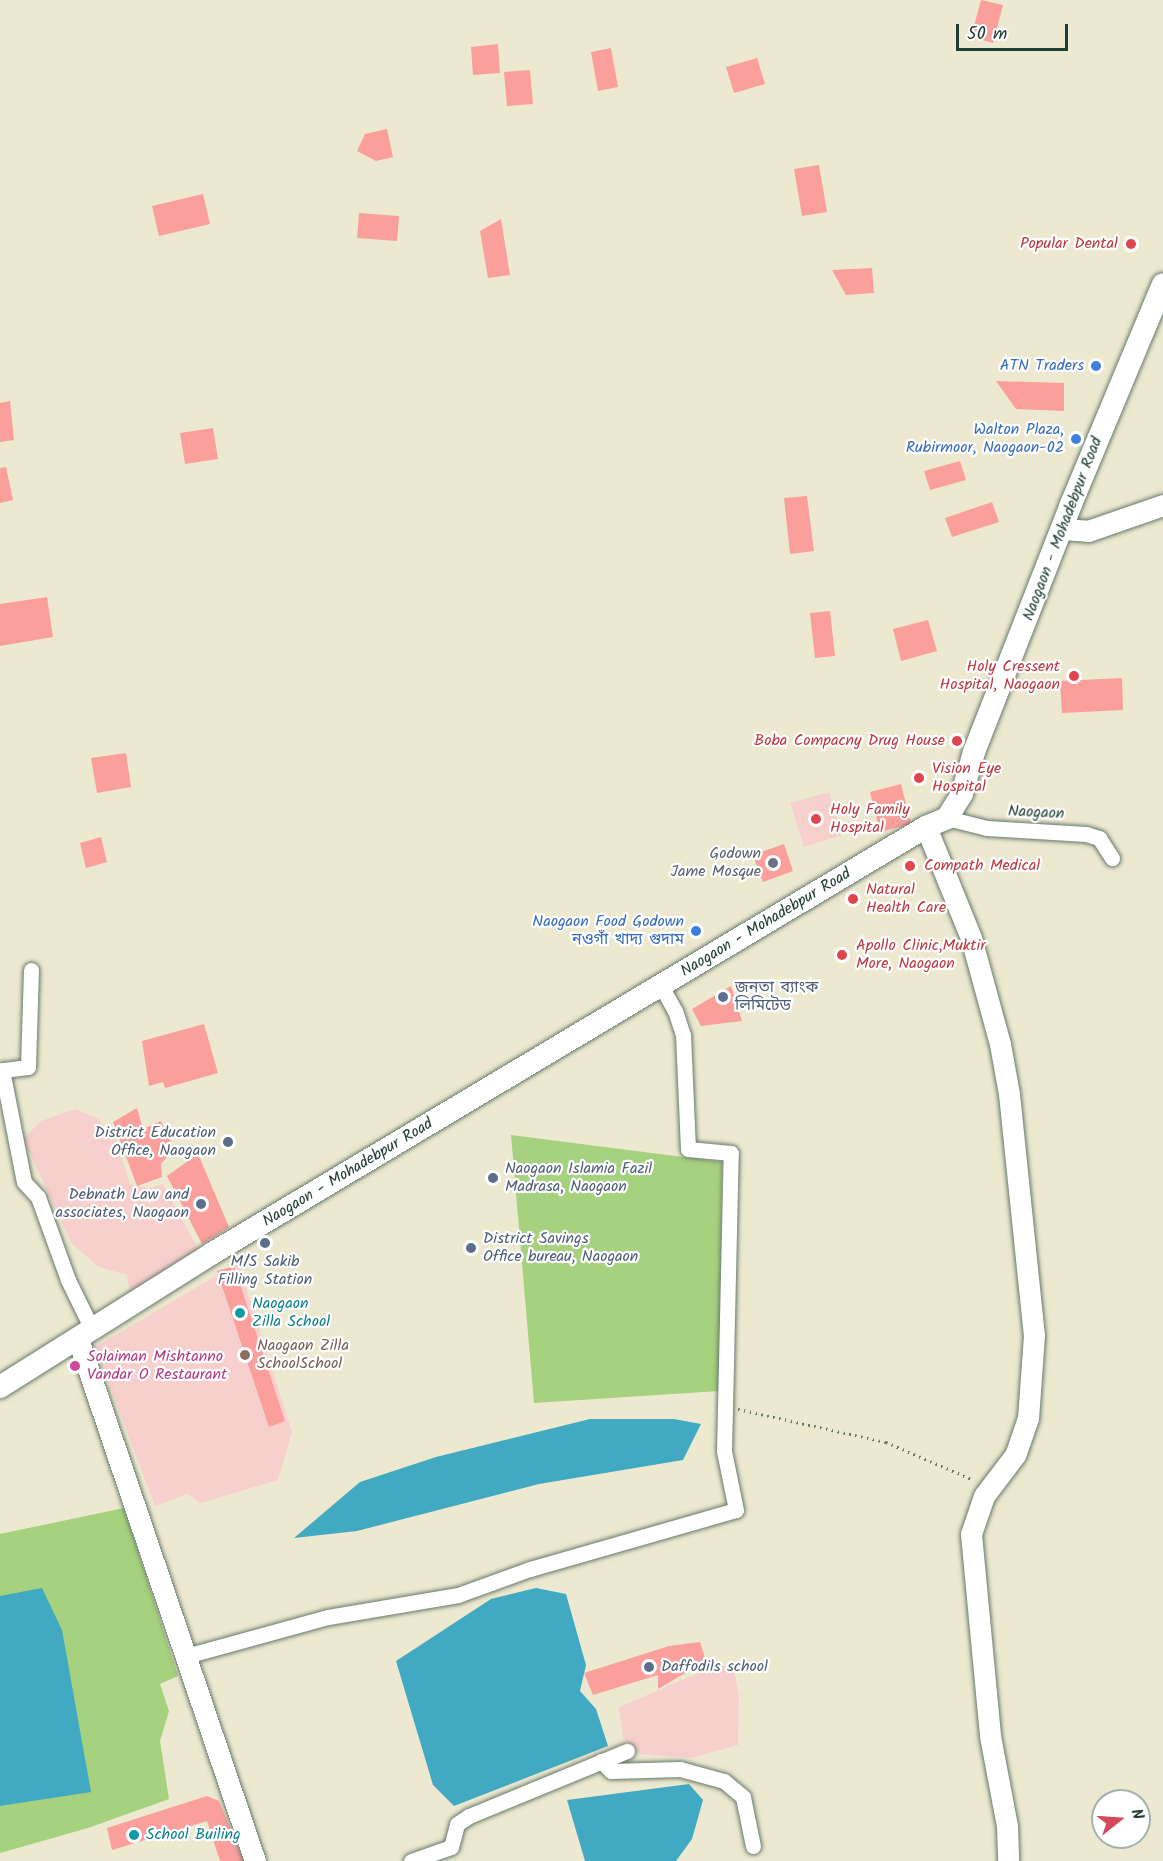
<!DOCTYPE html>
<meta charset="utf-8">
<style>
body{margin:0}
#map{position:relative;width:1163px;height:1861px;overflow:hidden;background:#ede9d0;font-family:Kalam,"Noto Sans Bengali",sans-serif}
div>[style]{position:absolute}
[style*='--x']{left:calc(var(--x)*1px);top:calc(var(--y)*1px);width:calc(var(--w)*1px);rotate:calc(var(--a)*1deg)}
.built>*{inset:0;background:#f7d0cd}
.green>*{inset:0;background:#a6d17e}
.water>*{inset:0;background:#42a9c2}
.building>*{inset:0;background:#fa9f9c}
.path>*{height:3px;margin-top:-1.5px;transform-origin:0;background:repeating-linear-gradient(90deg,#67796b 0 1.5px,transparent 0 6px)}
.roads{filter:drop-shadow(0 0 2px #67796b) drop-shadow(0 0 2px #67796b)}
.street>*{height:15px;margin:-7.5px;padding:0 7.5px;transform-origin:7.5px;border-radius:7.5px;background:#fff}
.secondary>*{height:21px;margin:-10.5px;padding:0 10.5px;transform-origin:10.5px;border-radius:10.5px;background:#fff}
.primary>*{height:22px;margin:-11px;padding:0 11px;transform-origin:11px;border-radius:11px;background:#fff}
.dots>*{width:16px;height:16px;translate:-50% -50%;box-sizing:border-box;border:3px solid #fff;border-radius:50%}
span{translate:-50% -50%;white-space:nowrap;text-align:center;line-height:1.15;-webkit-text-stroke:4.5px #fff;paint-order:stroke}
.health-label{font-size:16px;color:#be3a42}
.right{translate:-100% -50%;text-align:right}
.left{translate:0 -50%;text-align:left}
.shop-label{font-size:16px;color:#366cbe}
.street-label{font-size:16px;color:#1f3d34}
.worship-label{font-size:16px;color:#5b616d}
.service-label{font-size:16px;color:#4e5e75}
.culture-label{font-size:16px;color:#0d838f}
.education-label{font-size:16px;color:#785e54}
.hotel-label{font-size:16px;color:#b23c85}
.north{position:absolute;left:1091px;top:1789px;width:60px;height:60px;box-sizing:border-box;background:#fff;border:2px solid #a5b1ae;border-radius:50%;rotate:73deg;font-size:16px;font-weight:700;line-height:24px;text-align:center;color:#1f3d34}
.north::after{content:'';display:block;margin:auto;width:21px;height:27px;background:#d1495b;clip-path:polygon(50% 0,100% 100%,50% 72%,0 100%)}
.scale{position:absolute;left:956px;top:24px;width:112px;height:27px;box-sizing:border-box;border:3px solid #1f3d34;border-top:0;padding-left:8px;font-size:18px;line-height:21px;white-space:nowrap;color:#1f3d34;-webkit-text-stroke:4px #fff;paint-order:stroke}
</style>
<div id="map">
<div class="built">
<div style="clip-path:polygon(829px 792px,842px 835px,804px 847px,790px 803px)"></div>
<div style="clip-path:polygon(76px 1109px,99px 1119px,112px 1141px,114px 1132px,130px 1185px,149px 1188px,163px 1184px,200px 1253px,130px 1294px,127px 1275px,99px 1267px,72px 1244px,23px 1139px,41px 1121px)"></div>
<div style="clip-path:polygon(238px 1263px,292px 1432px,278px 1480px,201px 1503px,187px 1494px,155px 1506px,95px 1347px)"></div>
<div style="clip-path:polygon(733px 1665px,739px 1697px,738px 1745px,691px 1758px,640px 1754px,623px 1738px,619px 1707px,713px 1667px)"></div>
</div>
<div class="green">
<div style="clip-path:polygon(511px 1135px,722px 1162px,719px 1391px,534px 1403px)"></div>
<div style="clip-path:polygon(124px 1508px,178px 1676px,160px 1684px,169px 1711px,160px 1741px,169px 1799px,88px 1828px,0 1853px,0 1534px)"></div>
</div>
<div class="water">
<div style="clip-path:polygon(590px 1419px,674px 1419px,701px 1424px,683px 1460px,539px 1484px,357px 1531px,294px 1538px,360px 1482px,436px 1457px)"></div>
<div style="clip-path:polygon(42px 1588px,62px 1630px,91px 1792px,0 1806px,0 1596px)"></div>
<div style="clip-path:polygon(536px 1588px,566px 1594px,586px 1665px,580px 1691px,596px 1709px,608px 1746px,454px 1806px,433px 1785px,396px 1661px,491px 1599px)"></div>
<div style="clip-path:polygon(689px 1784px,703px 1800px,692px 1839px,676px 1861px,585px 1861px,567px 1800px)"></div>
</div>
<div class="building">
<div style="clip-path:polygon(981px 0,1003px 5px,993px 43px,971px 37px)"></div>
<div style="clip-path:polygon(498px 44px,500px 73px,473px 75px,471px 47px)"></div>
<div style="clip-path:polygon(611px 48px,618px 87px,598px 91px,591px 52px)"></div>
<div style="clip-path:polygon(757px 58px,765px 84px,734px 93px,726px 67px)"></div>
<div style="clip-path:polygon(530px 70px,533px 104px,507px 106px,504px 72px)"></div>
<div style="clip-path:polygon(387px 129px,393px 157px,376px 161px,357px 151px,365px 134px)"></div>
<div style="clip-path:polygon(819px 165px,827px 212px,802px 216px,794px 169px)"></div>
<div style="clip-path:polygon(203px 194px,210px 224px,159px 236px,152px 206px)"></div>
<div style="clip-path:polygon(359px 213px,399px 216px,397px 241px,357px 238px)"></div>
<div style="clip-path:polygon(501px 219px,510px 275px,488px 278px,480px 231px)"></div>
<div style="clip-path:polygon(872px 268px,874px 293px,846px 295px,832px 270px)"></div>
<div style="clip-path:polygon(996px 381px,1064px 383px,1064px 411px,1016px 409px)"></div>
<div style="clip-path:polygon(10px 401px,14px 440px,0 442px,0 403px)"></div>
<div style="clip-path:polygon(213px 428px,218px 459px,185px 464px,180px 433px)"></div>
<div style="clip-path:polygon(960px 461px,966px 480px,930px 490px,924px 471px)"></div>
<div style="clip-path:polygon(6px 467px,13px 500px,0 503px,0 468px)"></div>
<div style="clip-path:polygon(807px 496px,814px 551px,790px 554px,784px 498px)"></div>
<div style="clip-path:polygon(992px 502px,999px 522px,952px 537px,945px 518px)"></div>
<div style="clip-path:polygon(47px 597px,53px 637px,0 646px,0 604px)"></div>
<div style="clip-path:polygon(830px 611px,835px 656px,815px 658px,810px 613px)"></div>
<div style="clip-path:polygon(928px 620px,937px 651px,901px 661px,893px 629px)"></div>
<div style="clip-path:polygon(1122px 678px,1123px 710px,1062px 713px,1060px 681px)"></div>
<div style="clip-path:polygon(126px 753px,131px 787px,97px 793px,91px 758px)"></div>
<div style="clip-path:polygon(901px 784px,911px 824px,880px 832px,870px 792px)"></div>
<div style="clip-path:polygon(101px 837px,107px 862px,86px 868px,80px 843px)"></div>
<div style="clip-path:polygon(784px 844px,793px 871px,763px 882px,753px 855px)"></div>
<div style="clip-path:polygon(731px 986px,742px 1021px,701px 1026px,692px 1009px)"></div>
<div style="clip-path:polygon(204px 1024px,218px 1073px,165px 1088px,163px 1082px,149px 1086px,142px 1041px)"></div>
<div style="clip-path:polygon(137px 1108px,143px 1129px,161px 1121px,175px 1151px,161px 1163px,162px 1177px,137px 1186px,113px 1122px)"></div>
<div style="clip-path:polygon(198px 1154px,229px 1227px,202px 1244px,167px 1176px)"></div>
<div style="clip-path:polygon(234px 1266px,285px 1421px,269px 1427px,217px 1271px)"></div>
<div style="clip-path:polygon(700px 1642px,706px 1661px,658px 1689px,658px 1675px,593px 1695px,584px 1673px,669px 1646px)"></div>
<div style="clip-path:polygon(207px 1796px,219px 1801px,244px 1861px,220px 1861px,207px 1821px,112px 1850px,107px 1828px)"></div>
</div>
<div class="path">
<div style="--x:738;--y:1409;--w:152;--a:12.6"></div>
<div style="--x:886;--y:1442;--w:96;--a:23.4"></div>
</div>
<div class="roads">
<div class="street">
<div style="--x:947;--y:818;--w:41;--a:14"></div>
<div style="--x:987;--y:828;--w:99;--a:3.5"></div>
<div style="--x:1086;--y:834;--w:14;--a:17"></div>
<div style="--x:1099;--y:838;--w:24;--a:57"></div>
<div style="--x:31;--y:970;--w:97;--a:91.8"></div>
<div style="--x:28;--y:1067;--w:26;--a:173"></div>
<div style="--x:2;--y:1070;--w:114;--a:78.9"></div>
<div style="--x:24;--y:1182;--w:21;--a:47"></div>
<div style="--x:38;--y:1197;--w:88;--a:70.1"></div>
<div style="--x:68;--y:1280;--w:55;--a:63.9"></div>
<div style="--x:186;--y:1656;--w:147;--a:-15.4"></div>
<div style="--x:328;--y:1617;--w:132;--a:-9.6"></div>
<div style="--x:458;--y:1595;--w:77;--a:-19.9"></div>
<div style="--x:530;--y:1569;--w:214;--a:-16"></div>
<div style="--x:736;--y:1510;--w:60;--a:-101.5"></div>
<div style="--x:724;--y:1451;--w:298;--a:-88.7"></div>
<div style="--x:731;--y:1153;--w:43;--a:-174.7"></div>
<div style="--x:688;--y:1149;--w:114;--a:-92.5"></div>
<div style="--x:683;--y:1035;--w:25;--a:-108"></div>
<div style="--x:675;--y:1011;--w:29;--a:-119"></div>
<div style="--x:601;--y:1761;--w:14;--a:45"></div>
<div style="--x:611;--y:1771;--w:69;--a:-1.7"></div>
<div style="--x:680;--y:1769;--w:46;--a:15.3"></div>
<div style="--x:724;--y:1781;--w:25;--a:40"></div>
<div style="--x:743;--y:1797;--w:50;--a:78.5"></div>
<div style="--x:411;--y:1861;--w:42;--a:-19.3"></div>
<div style="--x:451;--y:1847;--w:24;--a:-75"></div>
<div style="--x:457;--y:1824;--w:14;--a:-34"></div>
<div style="--x:469;--y:1816;--w:171;--a:-22.4"></div>
</div>
<div class="secondary">
<div style="--x:1062;--y:529;--w:26;--a:4"></div>
<div style="--x:1088;--y:531;--w:79;--a:-19.1"></div>
<div style="--x:926;--y:827;--w:120;--a:67.9"></div>
<div style="--x:971;--y:938;--w:110;--a:74.7"></div>
<div style="--x:1000;--y:1044;--w:51;--a:79.8"></div>
<div style="--x:1009;--y:1094;--w:242;--a:84.1"></div>
<div style="--x:1034;--y:1335;--w:83;--a:94.1"></div>
<div style="--x:1028;--y:1418;--w:39;--a:109"></div>
<div style="--x:1015;--y:1455;--w:51;--a:127.1"></div>
<div style="--x:984;--y:1496;--w:40;--a:108.9"></div>
<div style="--x:971;--y:1534;--w:203;--a:84.6"></div>
<div style="--x:990;--y:1736;--w:92;--a:79.3"></div>
<div style="--x:1007;--y:1826;--w:35;--a:88"></div>
<div style="--x:78;--y:1339;--w:551;--a:71.27"></div>
</div>
<div class="primary">
<div style="--x:0;--y:1387;--w:249;--a:-32.2"></div>
<div style="--x:211;--y:1254;--w:833;--a:-30.85"></div>
<div style="--x:926;--y:827;--w:23;--a:-23"></div>
<div style="--x:947;--y:818;--w:28;--a:-58"></div>
<div style="--x:962;--y:794;--w:44;--a:-74.1"></div>
<div style="--x:974;--y:752;--w:266;--a:-68.6"></div>
<div style="--x:1071;--y:504;--w:238;--a:-67.3"></div>
</div>
</div>
<div class="dots">
<div style="left:1131px;top:244px;background:#e0444e"></div>
<div style="left:1096px;top:366px;background:#3f7fe0"></div>
<div style="left:1076px;top:439px;background:#3f7fe0"></div>
<div style="left:1074px;top:676px;background:#e0444e"></div>
<div style="left:957px;top:741px;background:#e0444e"></div>
<div style="left:919px;top:778px;background:#e0444e"></div>
<div style="left:816px;top:819px;background:#e0444e"></div>
<div style="left:773px;top:863px;background:#6b7280"></div>
<div style="left:910px;top:866px;background:#e0444e"></div>
<div style="left:853px;top:899px;background:#e0444e"></div>
<div style="left:696px;top:931px;background:#3f7fe0"></div>
<div style="left:842px;top:955px;background:#e0444e"></div>
<div style="left:723px;top:997px;background:#5c6f8a"></div>
<div style="left:228px;top:1142px;background:#5c6f8a"></div>
<div style="left:493px;top:1178px;background:#5c6f8a"></div>
<div style="left:201px;top:1204px;background:#5c6f8a"></div>
<div style="left:265px;top:1243px;background:#5c6f8a"></div>
<div style="left:471px;top:1248px;background:#5c6f8a"></div>
<div style="left:240px;top:1313px;background:#0f9aa8"></div>
<div style="left:245px;top:1355px;background:#8d6e63"></div>
<div style="left:75px;top:1366px;background:#d1479c"></div>
<div style="left:649px;top:1667px;background:#5c6f8a"></div>
<div style="left:134px;top:1835px;background:#0f9aa8"></div>
</div>
<div class="health-label">
<span class="right" style="left:1118px;top:244px">Popular Dental</span>
<span class="right" style="left:1060px;top:676px">Holy Cressent<br>Hospital, Naogaon</span>
<span class="right" style="left:945px;top:741px">Boba Compacny Drug House</span>
<span class="left" style="left:932px;top:778px">Vision Eye<br>Hospital</span>
<span class="left" style="left:830px;top:819px">Holy Family<br>Hospital</span>
<span class="left" style="left:924px;top:866px">Compath Medical</span>
<span class="left" style="left:866px;top:899px">Natural<br>Health Care</span>
<span class="left" style="left:856px;top:955px">Apollo Clinic,Muktir<br>More, Naogaon</span>
</div>
<div class="shop-label">
<span class="right" style="left:1084px;top:366px">ATN Traders</span>
<span class="right" style="left:1064px;top:439px">Walton Plaza,<br>Rubirmoor, Naogaon-02</span>
<span class="right" style="left:684px;top:931px">Naogaon Food Godown<br>নওগাঁ খাদ্য গুদাম</span>
</div>
<div class="street-label">
<span style="left:1063px;top:529px;rotate:-69deg">Naogaon - Mohadebpur Road</span>
<span style="left:1036px;top:813px;rotate:3deg">Naogaon</span>
<span style="left:766px;top:923px;rotate:-31deg">Naogaon - Mohadebpur Road</span>
<span style="left:348px;top:1173px;rotate:-31deg">Naogaon - Mohadebpur Road</span>
</div>
<div class="worship-label">
<span class="right" style="left:761px;top:863px">Godown<br>Jame Mosque</span>
</div>
<div class="service-label">
<span class="left" style="left:735px;top:997px">জনতা ব্যাংক<br>লিমিটেড</span>
<span class="right" style="left:216px;top:1142px">District Education<br>Office, Naogaon</span>
<span class="left" style="left:505px;top:1178px">Naogaon Islamia Fazil<br>Madrasa, Naogaon</span>
<span class="right" style="left:189px;top:1204px">Debnath Law and<br>associates, Naogaon</span>
<span class="left" style="left:483px;top:1248px">District Savings<br>Office bureau, Naogaon</span>
<span style="left:265px;top:1271px">M/S Sakib<br>Filling Station</span>
<span class="left" style="left:661px;top:1667px">Daffodils school</span>
</div>
<div class="culture-label">
<span class="left" style="left:252px;top:1313px">Naogaon<br>Zilla School</span>
<span class="left" style="left:146px;top:1835px">School Builing</span>
</div>
<div class="education-label">
<span class="left" style="left:257px;top:1355px">Naogaon Zilla<br>SchoolSchool</span>
</div>
<div class="hotel-label">
<span class="left" style="left:87px;top:1366px">Solaiman Mishtanno<br>Vandar O Restaurant</span>
</div>
<div class="north">N</div>
<div class="scale">50 m</div>
</div>
